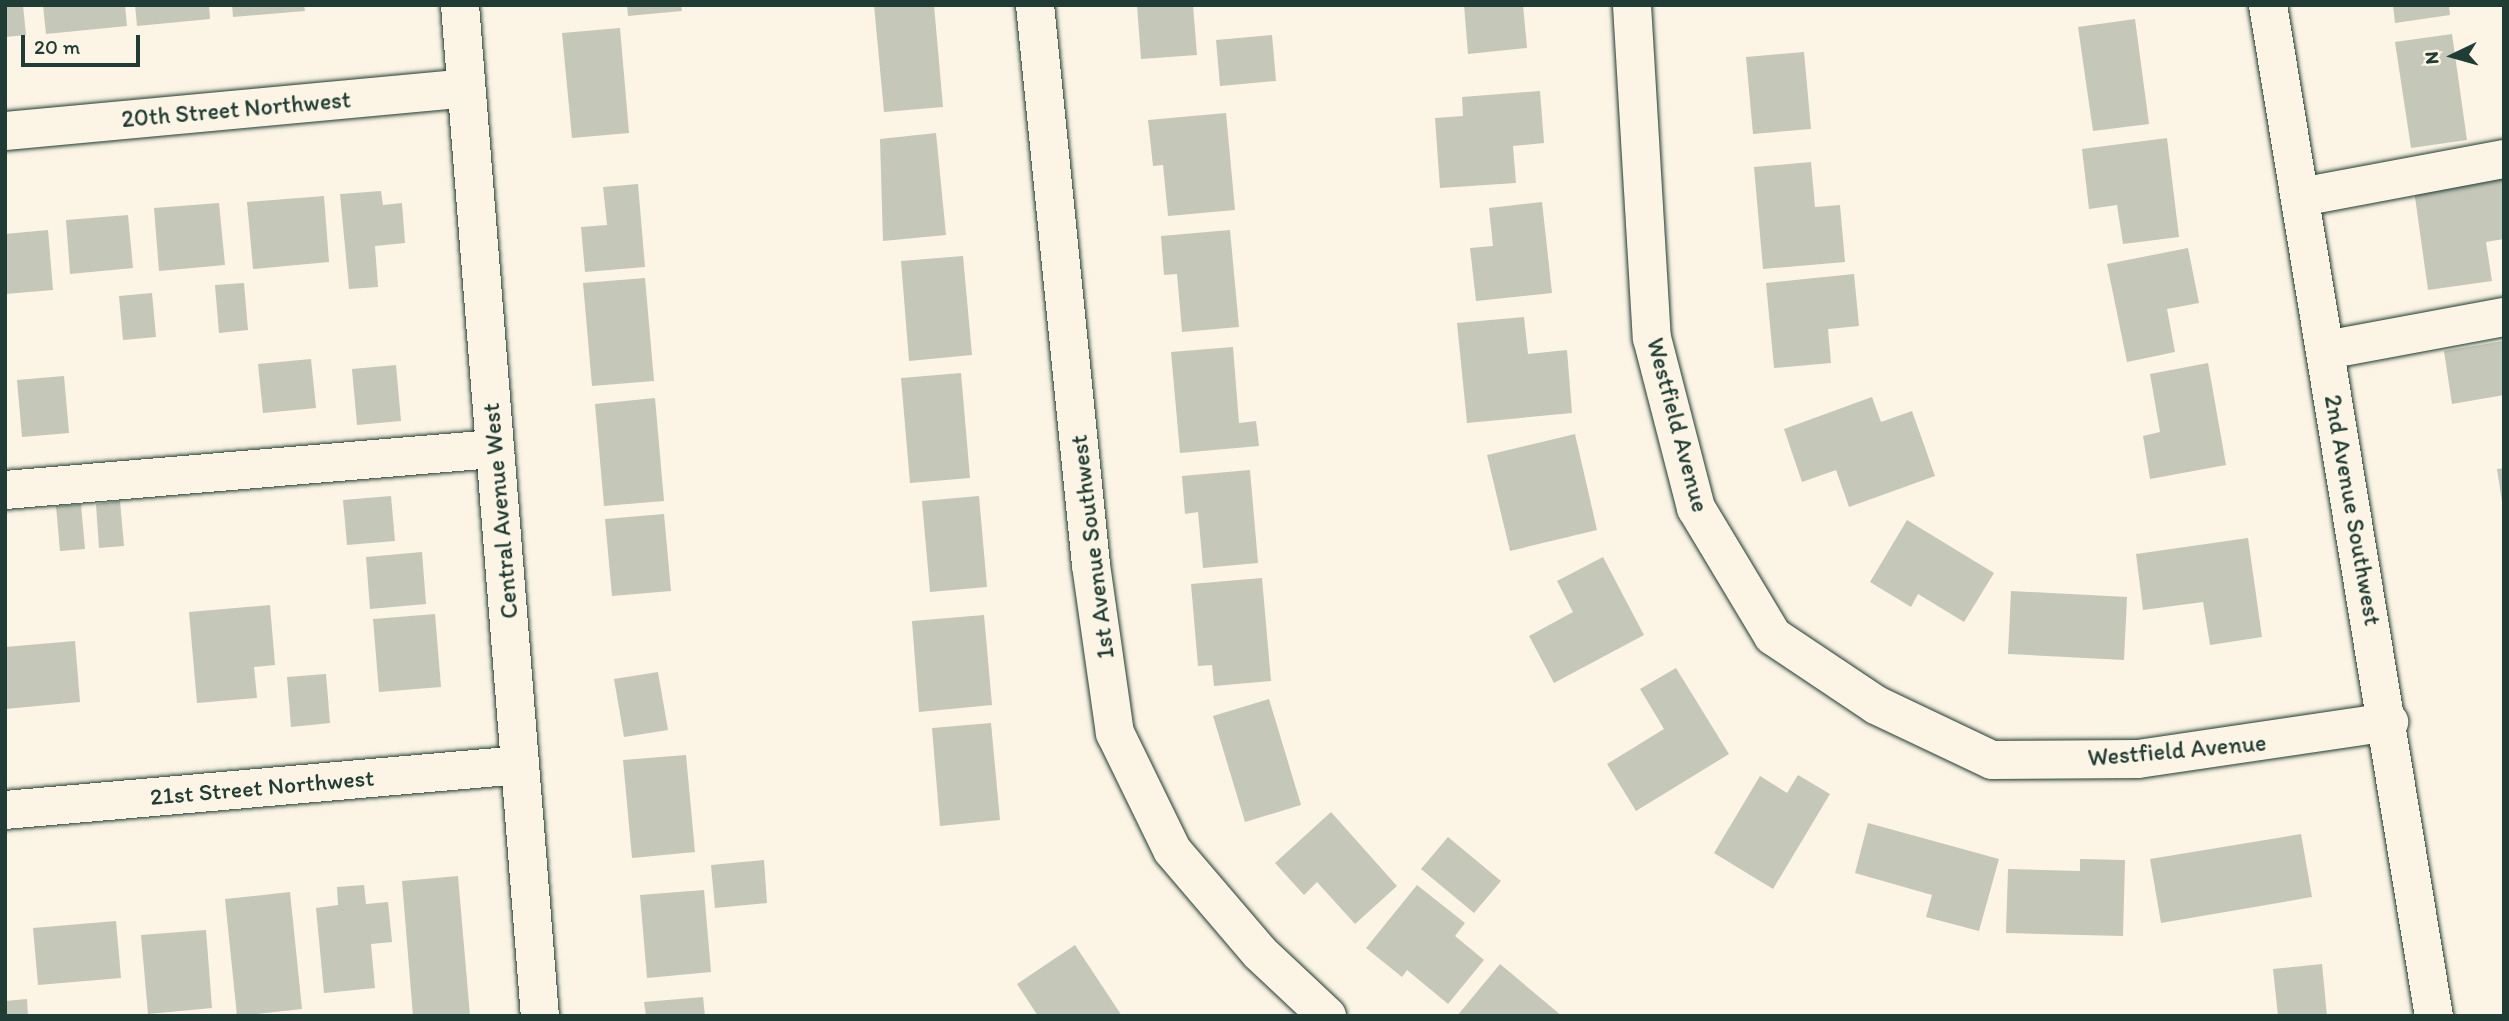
<!DOCTYPE html>
<style>
body{margin:0}
#map{position:relative;width:2509px;height:1021px;overflow:hidden;background:#fcf5e5;font-family:Itim,sans-serif}
div>[style]{position:absolute}
[style*='--x']{left:calc(var(--x)*1px);top:calc(var(--y)*1px);width:calc(var(--w)*1px);rotate:calc(var(--a)*1deg)}
.building>*{inset:0;background:#c5c7b9}
.roads{filter:drop-shadow(0 0 2px #1f3d34) drop-shadow(0 0 2px #1f3d34)}
.minor>*{height:38px;margin:-19px;padding:0 19px;transform-origin:19px;border-radius:19px;background:#fcf5e5}
span{translate:-50% -50%;white-space:nowrap;text-align:center;line-height:1.15;-webkit-text-stroke:7px #fcf5e5;paint-order:stroke}
.street-label{font-size:24px;color:#1f3d34}
.frame{position:absolute;inset:0;border:7px solid #1f3d34;pointer-events:none}
.north{position:absolute;left:2418px;top:21px;width:70px;height:70px;-webkit-text-stroke:5px #fcf5e5;paint-order:stroke;rotate:265deg;font-size:19px;font-weight:700;line-height:28px;text-align:center;color:#1f3d34}
.north::after{content:'';display:block;margin:auto;width:24px;height:32px;background:#1f3d34;clip-path:polygon(50% 0,100% 100%,50% 72%,0 100%)}
.scale{position:absolute;left:21px;top:35px;width:119px;height:32px;box-sizing:border-box;border:4px solid #1f3d34;border-top:0;padding-left:9px;font-size:21px;line-height:24px;white-space:nowrap;color:#1f3d34;-webkit-text-stroke:5px #fcf5e5;paint-order:stroke}
</style>
<div id="map">
<div class="building">
<div style="clip-path:polygon(5px 5px,23px 5px,26px 35px,5px 37px)"></div>
<div style="clip-path:polygon(43px 5px,125px 5px,127px 26px,46px 34px)"></div>
<div style="clip-path:polygon(135px 5px,209px 5px,210px 19px,137px 26px)"></div>
<div style="clip-path:polygon(232px 5px,304px 5px,305px 11px,233px 17px)"></div>
<div style="clip-path:polygon(627px 5px,681px 5px,682px 11px,628px 16px)"></div>
<div style="clip-path:polygon(874px 5px,934px 5px,943px 107px,884px 112px)"></div>
<div style="clip-path:polygon(1137px 5px,1193px 5px,1197px 55px,1141px 59px)"></div>
<div style="clip-path:polygon(1464px 5px,1523px 5px,1527px 48px,1468px 54px)"></div>
<div style="clip-path:polygon(2393px 5px,2449px 5px,2450px 15px,2395px 23px)"></div>
<div style="clip-path:polygon(2135px 19px,2149px 124px,2093px 131px,2078px 27px)"></div>
<div style="clip-path:polygon(620px 28px,629px 133px,572px 138px,562px 33px)"></div>
<div style="clip-path:polygon(2452px 34px,2467px 140px,2411px 148px,2395px 42px)"></div>
<div style="clip-path:polygon(1272px 35px,1276px 81px,1220px 86px,1216px 40px)"></div>
<div style="clip-path:polygon(1804px 52px,1811px 129px,1753px 134px,1746px 57px)"></div>
<div style="clip-path:polygon(1540px 91px,1544px 143px,1513px 146px,1516px 183px,1440px 188px,1435px 118px,1463px 116px,1462px 97px)"></div>
<div style="clip-path:polygon(1226px 113px,1235px 210px,1168px 216px,1163px 165px,1153px 166px,1148px 120px)"></div>
<div style="clip-path:polygon(936px 133px,946px 235px,883px 241px,880px 139px)"></div>
<div style="clip-path:polygon(2167px 138px,2179px 237px,2123px 244px,2117px 205px,2089px 209px,2082px 149px)"></div>
<div style="clip-path:polygon(1811px 162px,1815px 207px,1840px 205px,1845px 262px,1763px 269px,1754px 167px)"></div>
<div style="clip-path:polygon(2504px 177px,2504px 239px,2486px 242px,2492px 281px,2428px 290px,2414px 190px)"></div>
<div style="clip-path:polygon(638px 184px,645px 267px,585px 272px,581px 227px,607px 225px,603px 187px)"></div>
<div style="clip-path:polygon(381px 191px,383px 205px,402px 203px,405px 243px,375px 246px,378px 287px,349px 289px,340px 194px)"></div>
<div style="clip-path:polygon(324px 196px,329px 262px,253px 269px,247px 202px)"></div>
<div style="clip-path:polygon(1542px 202px,1552px 293px,1476px 301px,1470px 248px,1493px 246px,1489px 208px)"></div>
<div style="clip-path:polygon(219px 203px,225px 265px,159px 271px,154px 208px)"></div>
<div style="clip-path:polygon(128px 215px,133px 268px,70px 274px,66px 220px)"></div>
<div style="clip-path:polygon(48px 230px,53px 290px,5px 294px,5px 234px)"></div>
<div style="clip-path:polygon(1230px 230px,1239px 327px,1182px 332px,1177px 274px,1164px 275px,1161px 236px)"></div>
<div style="clip-path:polygon(2188px 248px,2199px 303px,2167px 309px,2175px 352px,2127px 362px,2107px 264px)"></div>
<div style="clip-path:polygon(963px 256px,972px 355px,909px 361px,901px 261px)"></div>
<div style="clip-path:polygon(1854px 274px,1859px 326px,1828px 329px,1831px 363px,1774px 368px,1766px 283px)"></div>
<div style="clip-path:polygon(645px 278px,654px 381px,592px 386px,583px 283px)"></div>
<div style="clip-path:polygon(244px 283px,248px 330px,219px 333px,215px 285px)"></div>
<div style="clip-path:polygon(152px 293px,156px 337px,123px 340px,119px 296px)"></div>
<div style="clip-path:polygon(1524px 317px,1528px 354px,1567px 350px,1572px 413px,1467px 423px,1457px 323px)"></div>
<div style="clip-path:polygon(2504px 341px,2504px 395px,2452px 404px,2444px 351px)"></div>
<div style="clip-path:polygon(1233px 347px,1239px 423px,1256px 421px,1259px 446px,1180px 453px,1171px 352px)"></div>
<div style="clip-path:polygon(311px 359px,316px 408px,263px 413px,258px 364px)"></div>
<div style="clip-path:polygon(2208px 363px,2226px 465px,2150px 479px,2143px 436px,2160px 432px,2150px 374px)"></div>
<div style="clip-path:polygon(396px 365px,401px 421px,357px 425px,352px 369px)"></div>
<div style="clip-path:polygon(961px 373px,970px 478px,910px 483px,901px 378px)"></div>
<div style="clip-path:polygon(64px 376px,69px 433px,22px 437px,17px 380px)"></div>
<div style="clip-path:polygon(1872px 397px,1881px 422px,1912px 411px,1935px 476px,1849px 507px,1836px 470px,1802px 482px,1784px 429px)"></div>
<div style="clip-path:polygon(655px 398px,664px 501px,604px 506px,595px 404px)"></div>
<div style="clip-path:polygon(1575px 434px,1597px 530px,1510px 551px,1487px 455px)"></div>
<div style="clip-path:polygon(2504px 468px,2504px 501px,2502px 502px,2497px 469px)"></div>
<div style="clip-path:polygon(1250px 470px,1258px 563px,1203px 568px,1198px 512px,1185px 514px,1182px 476px)"></div>
<div style="clip-path:polygon(391px 496px,395px 541px,347px 545px,343px 500px)"></div>
<div style="clip-path:polygon(979px 496px,987px 587px,930px 592px,922px 501px)"></div>
<div style="clip-path:polygon(120px 501px,124px 546px,99px 548px,96px 504px)"></div>
<div style="clip-path:polygon(81px 504px,85px 549px,60px 551px,56px 506px)"></div>
<div style="clip-path:polygon(664px 514px,671px 591px,612px 596px,605px 519px)"></div>
<div style="clip-path:polygon(1907px 520px,1994px 573px,1964px 622px,1918px 594px,1911px 607px,1870px 582px)"></div>
<div style="clip-path:polygon(2248px 538px,2262px 637px,2210px 645px,2203px 602px,2143px 610px,2136px 554px)"></div>
<div style="clip-path:polygon(422px 552px,426px 604px,370px 609px,366px 557px)"></div>
<div style="clip-path:polygon(1603px 557px,1644px 635px,1554px 683px,1529px 636px,1573px 612px,1557px 581px)"></div>
<div style="clip-path:polygon(1262px 578px,1271px 681px,1214px 686px,1212px 665px,1198px 666px,1191px 584px)"></div>
<div style="clip-path:polygon(2011px 591px,2127px 597px,2124px 660px,2008px 654px)"></div>
<div style="clip-path:polygon(270px 605px,275px 665px,254px 667px,257px 698px,197px 703px,189px 612px)"></div>
<div style="clip-path:polygon(435px 614px,441px 687px,379px 692px,373px 619px)"></div>
<div style="clip-path:polygon(984px 615px,992px 705px,919px 712px,912px 621px)"></div>
<div style="clip-path:polygon(75px 641px,80px 702px,5px 709px,5px 647px)"></div>
<div style="clip-path:polygon(1676px 668px,1729px 754px,1636px 811px,1607px 764px,1664px 729px,1640px 689px)"></div>
<div style="clip-path:polygon(658px 672px,668px 730px,624px 737px,614px 679px)"></div>
<div style="clip-path:polygon(326px 674px,330px 723px,291px 727px,287px 677px)"></div>
<div style="clip-path:polygon(1269px 699px,1301px 805px,1245px 822px,1213px 716px)"></div>
<div style="clip-path:polygon(991px 723px,1000px 820px,940px 826px,932px 728px)"></div>
<div style="clip-path:polygon(686px 755px,695px 852px,632px 858px,623px 760px)"></div>
<div style="clip-path:polygon(1798px 775px,1830px 794px,1773px 889px,1714px 853px,1760px 776px,1787px 793px)"></div>
<div style="clip-path:polygon(1331px 812px,1397px 886px,1355px 924px,1317px 882px,1304px 895px,1275px 863px)"></div>
<div style="clip-path:polygon(1868px 823px,1999px 859px,1979px 931px,1926px 917px,1932px 895px,1855px 873px)"></div>
<div style="clip-path:polygon(2301px 834px,2312px 897px,2161px 923px,2150px 859px)"></div>
<div style="clip-path:polygon(1448px 837px,1501px 881px,1474px 913px,1421px 869px)"></div>
<div style="clip-path:polygon(2080px 859px,2125px 860px,2123px 936px,2006px 933px,2008px 869px,2080px 871px)"></div>
<div style="clip-path:polygon(764px 860px,767px 903px,715px 908px,711px 865px)"></div>
<div style="clip-path:polygon(458px 876px,470px 1016px,413px 1016px,402px 881px)"></div>
<div style="clip-path:polygon(364px 885px,366px 904px,388px 902px,392px 942px,371px 944px,375px 988px,324px 993px,316px 908px,338px 905px,337px 887px)"></div>
<div style="clip-path:polygon(1417px 885px,1465px 923px,1455px 936px,1484px 960px,1448px 1004px,1407px 970px,1402px 977px,1366px 948px)"></div>
<div style="clip-path:polygon(704px 890px,711px 972px,647px 978px,640px 895px)"></div>
<div style="clip-path:polygon(290px 892px,302px 1009px,237px 1016px,225px 899px)"></div>
<div style="clip-path:polygon(116px 921px,121px 978px,38px 985px,33px 928px)"></div>
<div style="clip-path:polygon(206px 930px,212px 1008px,148px 1014px,141px 935px)"></div>
<div style="clip-path:polygon(1075px 945px,1122px 1016px,1038px 1016px,1017px 984px)"></div>
<div style="clip-path:polygon(1500px 964px,1562px 1016px,1457px 1016px)"></div>
<div style="clip-path:polygon(2322px 964px,2327px 1016px,2278px 1016px,2273px 969px)"></div>
<div style="clip-path:polygon(703px 997px,705px 1016px,646px 1016px,644px 1002px)"></div>
<div style="clip-path:polygon(27px 999px,28px 1016px,5px 1016px,5px 1001px)"></div>
</div>
<div class="roads">
<div class="minor">
<div style="--x:460;--y:5;--w:1014;--a:85.48"></div>
<div style="--x:1035;--y:5;--w:563;--a:84.29"></div>
<div style="--x:1091;--y:565;--w:170;--a:81.9"></div>
<div style="--x:1115;--y:733;--w:130;--a:64"></div>
<div style="--x:1172;--y:850;--w:135;--a:49.5"></div>
<div style="--x:1260;--y:953;--w:92;--a:43.2"></div>
<div style="--x:1632;--y:5;--w:334;--a:86.6"></div>
<div style="--x:1652;--y:338;--w:176;--a:75.5"></div>
<div style="--x:1696;--y:508;--w:149;--a:59"></div>
<div style="--x:1773;--y:636;--w:124;--a:33.8"></div>
<div style="--x:1876;--y:705;--w:128;--a:25.4"></div>
<div style="--x:1992;--y:760;--w:146;--a:-0.4"></div>
<div style="--x:2138;--y:759;--w:254;--a:-8.4"></div>
<div style="--x:2268;--y:5;--w:1025;--a:80.68"></div>
<div style="--x:5;--y:131;--w:463;--a:-5.3"></div>
<div style="--x:2301;--y:197;--w:207;--a:-10.6"></div>
<div style="--x:2326;--y:350;--w:181;--a:-10.5"></div>
<div style="--x:5;--y:490;--w:492;--a:-4.8"></div>
<div style="--x:5;--y:810;--w:517;--a:-4.99"></div>
</div>
</div>
<div class="street-label">
<span style="left:236px;top:109px;rotate:-5deg">20th Street Northwest</span>
<span style="left:1678px;top:425px;rotate:75deg">Westfield Avenue</span>
<span style="left:2353px;top:510px;rotate:80deg">2nd Avenue Southwest</span>
<span style="left:500px;top:511px;rotate:-95deg">Central Avenue West</span>
<span style="left:1092px;top:547px;rotate:-97deg">1st Avenue Southwest</span>
<span style="left:2177px;top:750px;rotate:-5deg">Westfield Avenue</span>
<span style="left:262px;top:787px;rotate:-5deg">21st Street Northwest</span>
</div>
<div class="frame"></div>
<div class="north">N</div>
<div class="scale">20 m</div>
</div>
